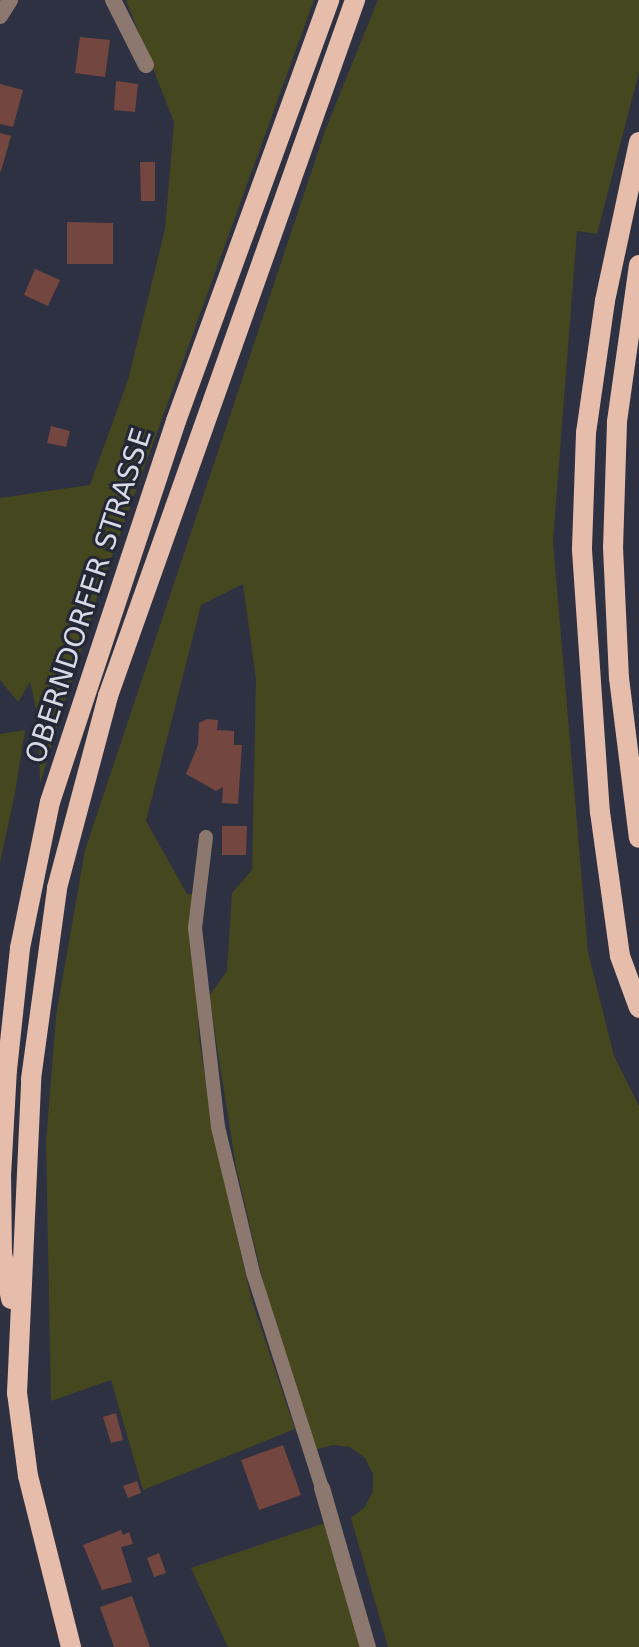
<!DOCTYPE html>
<style>
body{margin:0}
#map{position:relative;width:639px;height:1647px;overflow:hidden;background:#2e3141;font-family:"DejaVu Sans",sans-serif}
div>[style]{position:absolute}
[style*='--x']{left:calc(var(--x)*1px);top:calc(var(--y)*1px);width:calc(var(--w)*1px);rotate:calc(var(--a)*1deg)}
.green>*{inset:0;background:#45471f}
.building>*{inset:0;background:#73473f}
.service>*{height:14px;margin:-7px;padding:0 7px;transform-origin:7px;border-radius:7px;background:#8c786f}
.minor>*{height:16px;margin:-8px;padding:0 8px;transform-origin:8px;border-radius:8px;background:#8c786f}
.primary>*{height:20px;margin:-10px;padding:0 10px;transform-origin:10px;border-radius:10px;background:#e6bdab}
span{translate:-50% -50%;white-space:nowrap;text-align:center;line-height:1.15;-webkit-text-stroke:6px #242736;paint-order:stroke}
.street-label{font-size:28px;color:#d7dae4}
</style>
<div id="map">
<div class="green">
<div style="clip-path:polygon(126px 0,314px 0,98px 595px,40px 783px,39px 721px,30px 682px,18px 702px,0 680px,0 498px,90px 485px,128px 380px,165px 229px,174px 122px)"></div>
<div style="clip-path:polygon(378px 0,639px 0,639px 72px,597px 234px,577px 231px,553px 542px,588px 952px,614px 1056px,639px 1106px,639px 1647px,388px 1647px,351px 1518px,365px 1507px,373px 1491px,373px 1474px,365px 1458px,350px 1447px,332px 1445px,315px 1450px,267px 1298px,236px 1167px,209px 996px,227px 971px,232px 893px,252px 870px,256px 679px,243px 584px,201px 605px,146px 821px,187px 894px,194px 894px,199px 1038px,218px 1155px,252px 1301px,295px 1429px,143px 1490px,111px 1380px,51px 1401px,46px 1142px,56px 1016px,85px 850px,326px 128px)"></div>
<div style="clip-path:polygon(25px 730px,15px 793px,0 863px,0 734px)"></div>
<div style="clip-path:polygon(325px 1523px,365px 1647px,228px 1647px,191px 1568px)"></div>
</div>
<div class="building">
<div style="clip-path:polygon(80px 37px,110px 40px,105px 77px,75px 73px)"></div>
<div style="clip-path:polygon(116px 81px,138px 84px,135px 112px,114px 110px)"></div>
<div style="clip-path:polygon(0 84px,23px 90px,13px 127px,0 124px)"></div>
<div style="clip-path:polygon(0 133px,11px 136px,1px 171px,0 171px)"></div>
<div style="clip-path:polygon(140px 162px,155px 162px,155px 201px,141px 201px)"></div>
<div style="clip-path:polygon(67px 222px,113px 223px,113px 264px,67px 264px)"></div>
<div style="clip-path:polygon(35px 269px,60px 280px,48px 306px,24px 295px)"></div>
<div style="clip-path:polygon(51px 426px,70px 431px,66px 447px,47px 443px)"></div>
<div style="clip-path:polygon(207px 719px,218px 720px,217px 730px,234px 731px,234px 745px,242px 745px,238px 804px,222px 803px,223px 787px,216px 791px,186px 774px,198px 745px,199px 723px)"></div>
<div style="clip-path:polygon(222px 826px,247px 826px,246px 855px,222px 855px)"></div>
<div style="clip-path:polygon(116px 1413px,123px 1440px,111px 1443px,103px 1417px)"></div>
<div style="clip-path:polygon(283px 1445px,301px 1495px,259px 1510px,241px 1460px)"></div>
<div style="clip-path:polygon(137px 1481px,141px 1493px,128px 1498px,123px 1486px)"></div>
<div style="clip-path:polygon(121px 1530px,123px 1535px,129px 1532px,133px 1544px,121px 1547px,132px 1582px,102px 1590px,83px 1545px)"></div>
<div style="clip-path:polygon(159px 1553px,166px 1573px,154px 1577px,147px 1558px)"></div>
<div style="clip-path:polygon(132px 1596px,150px 1647px,114px 1647px,100px 1607px)"></div>
</div>
<div class="service">
<div style="--x:206;--y:837;--w:92;--a:96.9"></div>
<div style="--x:195;--y:928;--w:200;--a:83.4"></div>
<div style="--x:218;--y:1127;--w:150;--a:76.5"></div>
<div style="--x:253;--y:1273;--w:226;--a:72.2"></div>
</div>
<div class="minor">
<div style="--x:113;--y:0;--w:73;--a:63.1"></div>
<div style="--x:0;--y:16;--w:19;--a:-58"></div>
<div style="--x:322;--y:1488;--w:166;--a:73.9"></div>
</div>
<div class="primary">
<div style="--x:639;--y:142;--w:163;--a:102.1"></div>
<div style="--x:605;--y:301;--w:133;--a:98.2"></div>
<div style="--x:586;--y:433;--w:117;--a:92"></div>
<div style="--x:582;--y:550;--w:263;--a:86.1"></div>
<div style="--x:600;--y:812;--w:145;--a:82.1"></div>
<div style="--x:620;--y:956;--w:55;--a:69.9"></div>
<div style="--x:639;--y:265;--w:159;--a:98"></div>
<div style="--x:617;--y:422;--w:125;--a:91.8"></div>
<div style="--x:613;--y:547;--w:131;--a:87.4"></div>
<div style="--x:619;--y:678;--w:161;--a:82.9"></div>
<div style="--x:11;--y:1299;--w:47;--a:-101.1"></div>
<div style="--x:2;--y:1253;--w:77;--a:-90.7"></div>
<div style="--x:1;--y:1176;--w:106;--a:-86.8"></div>
<div style="--x:7;--y:1070;--w:123;--a:-83.9"></div>
<div style="--x:20;--y:948;--w:149;--a:-78.4"></div>
<div style="--x:50;--y:802;--w:401;--a:-71.7"></div>
<div style="--x:176;--y:421;--w:448;--a:-70"></div>
<div style="--x:71;--y:1647;--w:176;--a:-104.1"></div>
<div style="--x:28;--y:1476;--w:84;--a:-97.5"></div>
<div style="--x:17;--y:1393;--w:314;--a:-87.4"></div>
<div style="--x:31;--y:1079;--w:193;--a:-82.2"></div>
<div style="--x:57;--y:888;--w:199;--a:-75.1"></div>
<div style="--x:108;--y:696;--w:739;--a:-70.46"></div>
</div>
<div class="street-label">
<span style="left:89px;top:596px;rotate:-72deg">OBERNDORFER STRASSE</span>
</div>
</div>
